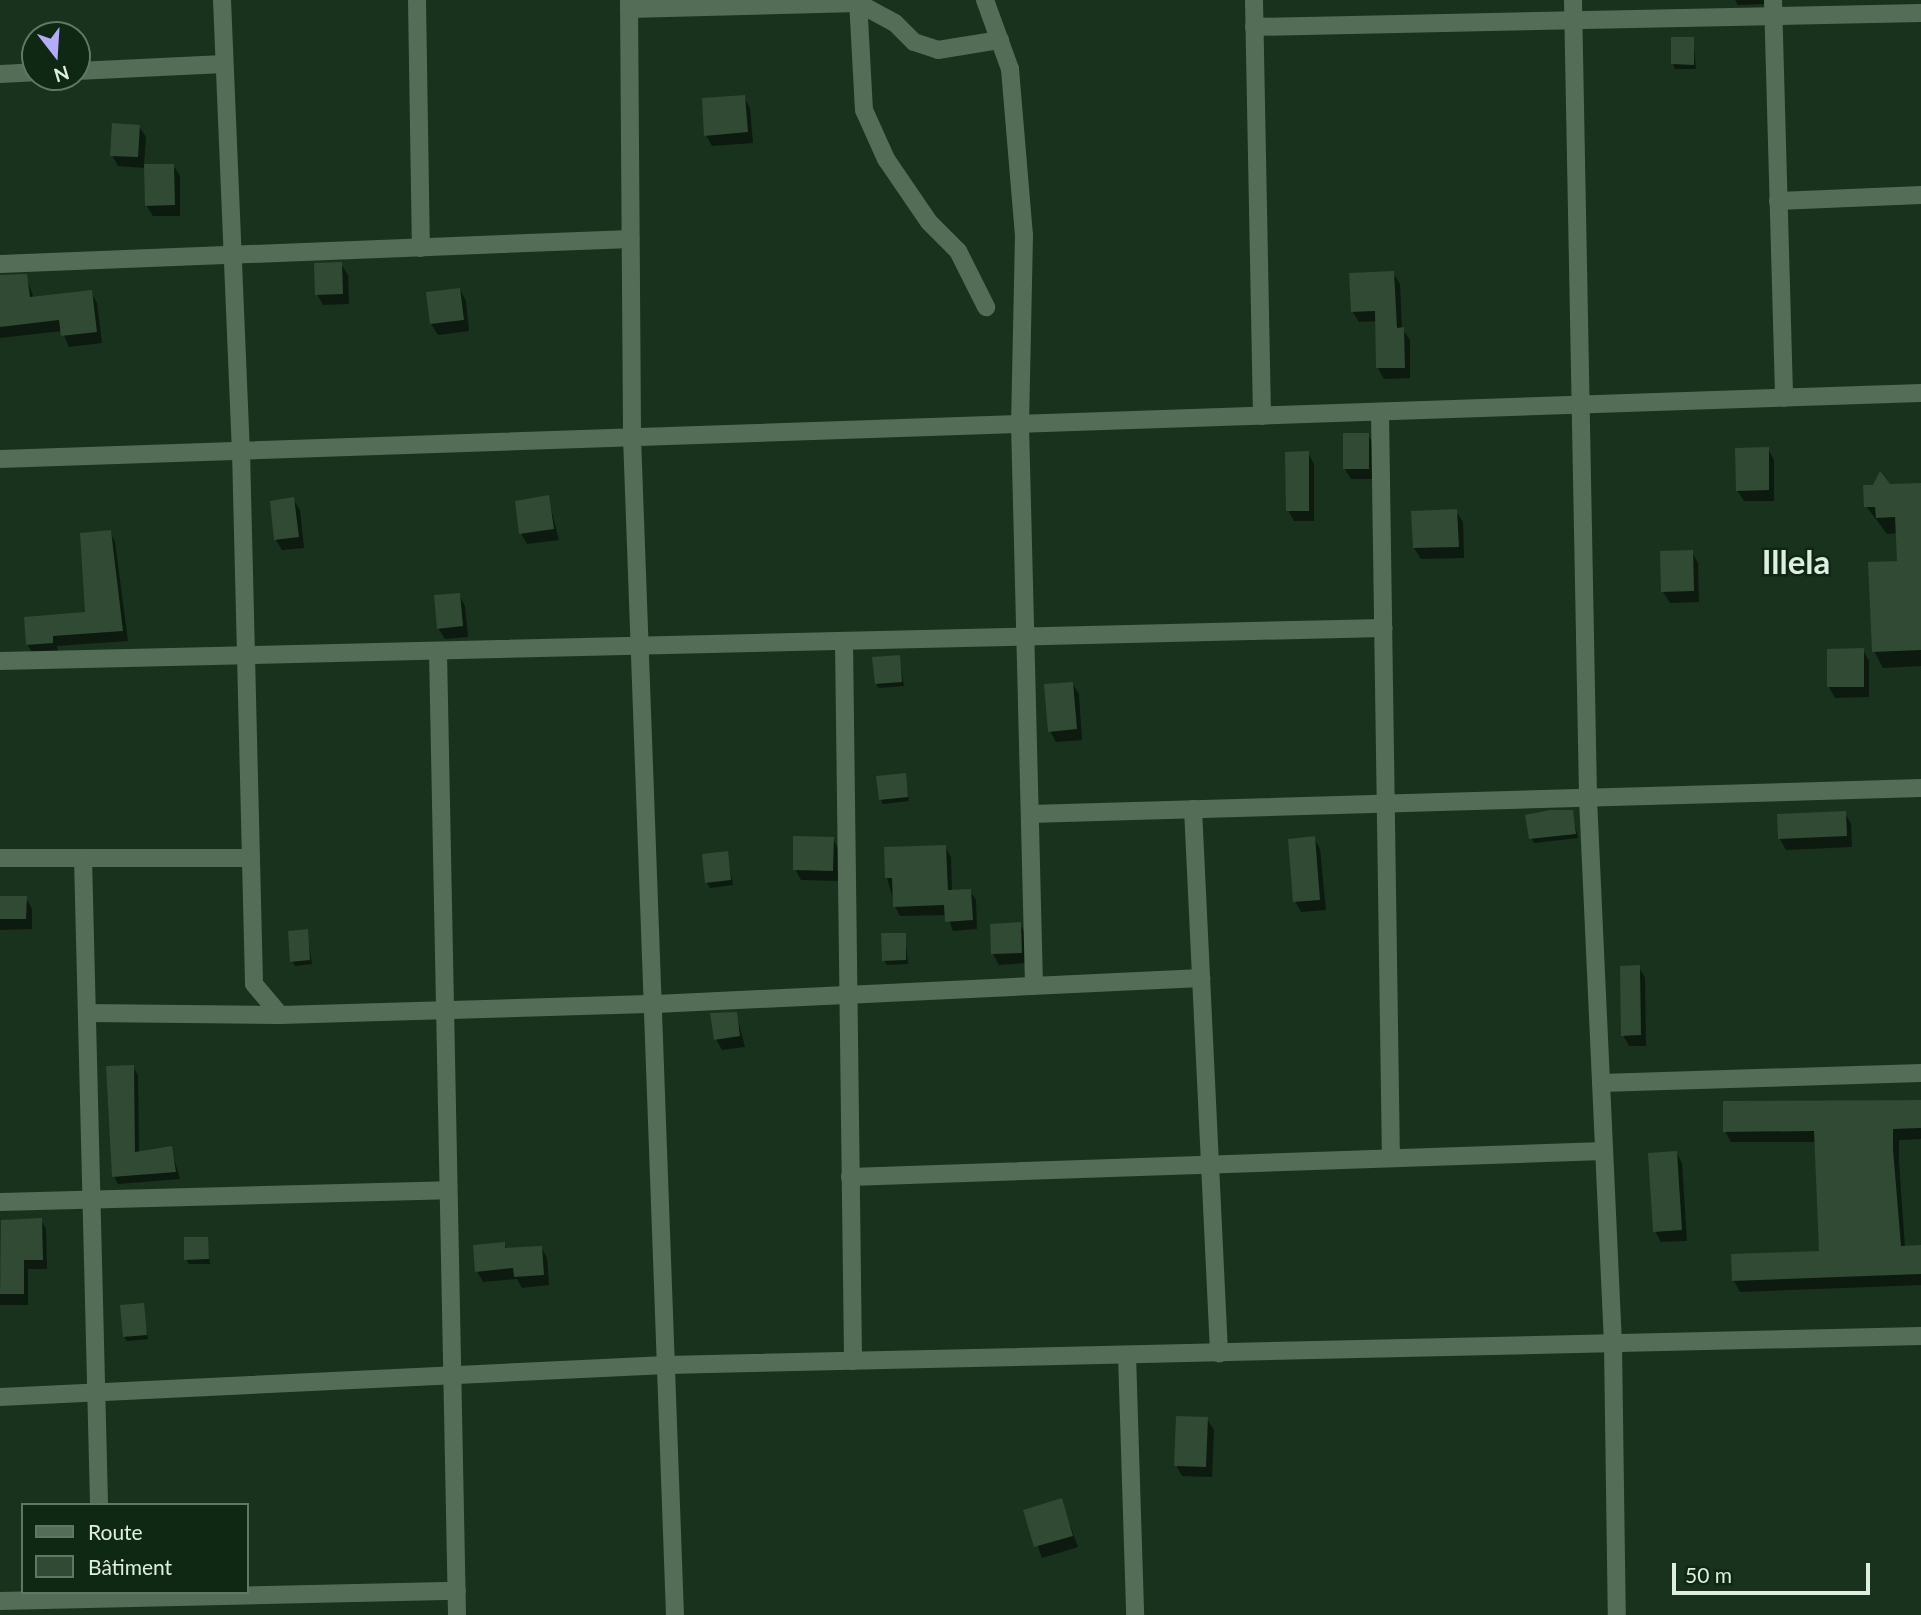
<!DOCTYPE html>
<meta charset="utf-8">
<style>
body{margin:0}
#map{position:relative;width:1921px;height:1615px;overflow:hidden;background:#18321d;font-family:Lato,sans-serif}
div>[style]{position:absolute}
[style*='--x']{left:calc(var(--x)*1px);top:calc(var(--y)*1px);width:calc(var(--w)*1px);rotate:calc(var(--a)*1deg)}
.shadow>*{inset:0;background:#0007}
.building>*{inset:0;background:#304a34}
.minor>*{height:18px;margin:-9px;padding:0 9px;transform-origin:9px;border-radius:9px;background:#536d57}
span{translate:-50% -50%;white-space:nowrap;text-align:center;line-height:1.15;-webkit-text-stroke:5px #0e2814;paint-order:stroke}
.town-label{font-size:33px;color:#deeee0;font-weight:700}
.legend{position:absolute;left:21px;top:1503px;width:228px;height:91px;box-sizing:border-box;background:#0e2814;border:2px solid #617766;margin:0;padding:9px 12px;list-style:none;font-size:21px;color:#deeee0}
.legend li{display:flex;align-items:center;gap:14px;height:35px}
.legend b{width:35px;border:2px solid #617766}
.north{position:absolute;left:21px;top:21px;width:70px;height:70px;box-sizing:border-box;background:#0e2814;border:2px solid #617766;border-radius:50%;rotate:163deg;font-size:19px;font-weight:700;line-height:28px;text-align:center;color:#deeee0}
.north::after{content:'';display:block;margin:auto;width:24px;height:32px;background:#b5acf8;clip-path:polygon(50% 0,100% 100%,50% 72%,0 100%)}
.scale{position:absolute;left:1672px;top:1563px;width:198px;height:32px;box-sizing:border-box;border:4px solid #deeee0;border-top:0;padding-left:9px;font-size:21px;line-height:24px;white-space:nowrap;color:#deeee0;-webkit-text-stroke:5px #0e2814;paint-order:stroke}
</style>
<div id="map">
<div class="shadow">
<div style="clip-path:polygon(1735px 0,1764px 0,1764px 4px,1738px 5px)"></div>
<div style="clip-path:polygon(1693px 39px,1696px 69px,1675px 69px,1673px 64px)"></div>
<div style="clip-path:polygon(744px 97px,750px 108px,753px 143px,712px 146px,706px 135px)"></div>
<div style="clip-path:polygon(139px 126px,146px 137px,144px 165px,173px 165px,180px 176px,180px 216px,153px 216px,146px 205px,146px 168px,118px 166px,112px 155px)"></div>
<div style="clip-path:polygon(341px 264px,348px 275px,349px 304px,323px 305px,317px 294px)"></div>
<div style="clip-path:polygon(1393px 273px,1400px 284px,1402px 329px,1410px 340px,1410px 378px,1384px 379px,1378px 368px,1377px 321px,1359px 322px,1352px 311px)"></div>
<div style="clip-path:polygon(26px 276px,34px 299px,91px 292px,97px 303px,102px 343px,69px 347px,62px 331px,0 338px,0 277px)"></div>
<div style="clip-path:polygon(460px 290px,466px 301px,469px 331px,438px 335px,431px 324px)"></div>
<div style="clip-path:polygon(1368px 435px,1374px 445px,1375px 479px,1351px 479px,1345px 469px)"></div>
<div style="clip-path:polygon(1768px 449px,1774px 460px,1774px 501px,1744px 501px,1737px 490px)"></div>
<div style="clip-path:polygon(1308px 453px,1314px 464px,1314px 521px,1294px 521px,1288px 510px)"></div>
<div style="clip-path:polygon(1921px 484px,1921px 666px,1883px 668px,1874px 651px,1899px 563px,1897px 533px,1887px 534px,1866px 506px,1889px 486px)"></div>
<div style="clip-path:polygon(548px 497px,559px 540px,527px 544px,521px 533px)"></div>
<div style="clip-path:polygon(293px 499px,300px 510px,304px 548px,282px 550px,276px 540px)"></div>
<div style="clip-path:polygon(1456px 511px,1463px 522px,1464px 558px,1421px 559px,1414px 548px,1413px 513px)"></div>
<div style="clip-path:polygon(110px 532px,115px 542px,128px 641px,57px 646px,58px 652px,33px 654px,27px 644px,87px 614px)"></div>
<div style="clip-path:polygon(1692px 552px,1698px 563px,1699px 602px,1670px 603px,1663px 592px)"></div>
<div style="clip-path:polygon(459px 595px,465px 606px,468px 637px,445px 639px,438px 628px)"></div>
<div style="clip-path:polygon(1863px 650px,1869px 661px,1869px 697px,1835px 698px,1829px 687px)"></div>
<div style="clip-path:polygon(899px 657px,904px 686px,879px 688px,876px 684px)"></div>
<div style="clip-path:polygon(1072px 683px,1079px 694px,1082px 740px,1056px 742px,1050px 731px)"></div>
<div style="clip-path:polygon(905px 775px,909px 801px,883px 804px,881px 799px)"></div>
<div style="clip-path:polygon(1572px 811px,1578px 838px,1534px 843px,1531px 838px)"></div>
<div style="clip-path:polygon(1845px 813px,1851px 824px,1852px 847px,1786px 850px,1780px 839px)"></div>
<div style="clip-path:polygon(1314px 838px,1320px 849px,1326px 910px,1301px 912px,1295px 901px)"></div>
<div style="clip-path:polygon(833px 839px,839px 850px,839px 881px,801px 880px,795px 869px)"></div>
<div style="clip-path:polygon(945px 847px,951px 857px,952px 892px,970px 891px,976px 900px,977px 929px,953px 931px,947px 915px,900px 916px,895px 906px,887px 878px)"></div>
<div style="clip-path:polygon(727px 853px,733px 885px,710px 888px,707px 883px)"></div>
<div style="clip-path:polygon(0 898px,26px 898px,32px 909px,32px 929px,0 930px)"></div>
<div style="clip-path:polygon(1020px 924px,1026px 935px,1027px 963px,999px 965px,993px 954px)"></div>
<div style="clip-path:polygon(307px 931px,312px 964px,295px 966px,292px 961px)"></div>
<div style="clip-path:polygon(905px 934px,908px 964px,887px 965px,884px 960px)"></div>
<div style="clip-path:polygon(1639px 967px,1645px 978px,1646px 1046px,1629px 1046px,1623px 1035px)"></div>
<div style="clip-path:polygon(736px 1013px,745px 1047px,722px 1050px,716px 1039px)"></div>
<div style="clip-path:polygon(133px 1067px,138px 1075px,139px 1153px,171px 1148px,180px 1179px,118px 1184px,114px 1176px)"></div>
<div style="clip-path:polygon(1921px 1100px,1921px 1139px,1899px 1140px,1899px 1162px,1905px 1247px,1921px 1247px,1921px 1285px,1740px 1292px,1734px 1281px,1733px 1256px,1821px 1252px,1816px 1142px,1731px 1142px,1725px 1131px,1724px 1103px)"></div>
<div style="clip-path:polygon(1676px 1152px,1682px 1163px,1687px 1241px,1661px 1242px,1655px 1231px)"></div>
<div style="clip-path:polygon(41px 1220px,46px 1229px,47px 1269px,28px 1269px,28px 1305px,0 1305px,0 1272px)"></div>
<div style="clip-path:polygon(207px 1239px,210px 1264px,189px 1264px,186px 1259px)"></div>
<div style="clip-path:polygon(504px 1244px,507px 1250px,541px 1247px,547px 1258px,549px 1285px,522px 1288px,517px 1279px,483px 1282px,477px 1271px)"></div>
<div style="clip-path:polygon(143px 1305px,148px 1339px,127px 1341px,124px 1337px)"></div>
<div style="clip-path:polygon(1207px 1419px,1214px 1430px,1212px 1477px,1182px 1476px,1176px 1465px)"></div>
<div style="clip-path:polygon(1061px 1500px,1078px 1547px,1042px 1558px,1025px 1511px)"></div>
</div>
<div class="building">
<div style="clip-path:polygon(1671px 37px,1694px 37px,1694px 65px,1671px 64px)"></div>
<div style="clip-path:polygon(745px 95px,748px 132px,704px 136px,702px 98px)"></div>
<div style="clip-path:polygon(112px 123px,140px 125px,138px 157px,110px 156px)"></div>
<div style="clip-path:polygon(144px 164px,174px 164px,175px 205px,145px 206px)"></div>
<div style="clip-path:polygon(342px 262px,343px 294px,315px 295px,314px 263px)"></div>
<div style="clip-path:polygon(1394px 271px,1397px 328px,1404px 327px,1405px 368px,1376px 368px,1375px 311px,1351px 312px,1349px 273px)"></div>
<div style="clip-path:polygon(27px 274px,30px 297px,92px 290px,97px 332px,61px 336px,59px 320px,0 327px,0 275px)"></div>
<div style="clip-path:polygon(460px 288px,464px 320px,430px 324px,426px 292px)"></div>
<div style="clip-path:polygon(1343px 433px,1369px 433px,1369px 469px,1343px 469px)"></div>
<div style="clip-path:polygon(1769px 447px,1769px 490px,1736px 491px,1735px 448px)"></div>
<div style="clip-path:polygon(1309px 451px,1309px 511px,1286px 511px,1285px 452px)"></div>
<div style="clip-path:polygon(1880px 471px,1890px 484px,1921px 483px,1921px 650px,1872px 652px,1868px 562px,1897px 561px,1895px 517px,1876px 518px,1875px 507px,1864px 507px,1863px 485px,1873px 485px)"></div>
<div style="clip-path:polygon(549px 495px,554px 529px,519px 534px,515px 501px)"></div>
<div style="clip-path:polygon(294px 497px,299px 537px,274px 540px,270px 501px)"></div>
<div style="clip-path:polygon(1457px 509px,1459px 547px,1413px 548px,1411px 511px)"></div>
<div style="clip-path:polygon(111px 530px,123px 631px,53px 636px,53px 643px,26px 645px,24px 617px,85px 612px,80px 533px)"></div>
<div style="clip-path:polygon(1693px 550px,1694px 591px,1661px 592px,1660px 551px)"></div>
<div style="clip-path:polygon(460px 593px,463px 626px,437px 629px,434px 595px)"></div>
<div style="clip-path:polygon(1864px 648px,1864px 687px,1827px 687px,1827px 649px)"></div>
<div style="clip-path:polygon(900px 655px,902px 682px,875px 684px,872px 657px)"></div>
<div style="clip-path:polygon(1073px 682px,1077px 729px,1048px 732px,1044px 684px)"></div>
<div style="clip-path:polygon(906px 773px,908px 797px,879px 800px,876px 776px)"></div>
<div style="clip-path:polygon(1550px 810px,1573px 810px,1576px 834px,1529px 839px,1525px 815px)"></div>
<div style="clip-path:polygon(1846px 811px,1847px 836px,1778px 839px,1777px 814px)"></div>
<div style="clip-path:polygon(793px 836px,834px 837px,833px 871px,793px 870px)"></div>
<div style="clip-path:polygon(1315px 836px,1320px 900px,1293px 902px,1288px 839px)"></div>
<div style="clip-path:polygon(946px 845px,948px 890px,971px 889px,973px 920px,945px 922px,944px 905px,893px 907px,892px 878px,885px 878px,884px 847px)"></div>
<div style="clip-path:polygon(728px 851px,731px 880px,705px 883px,702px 854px)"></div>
<div style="clip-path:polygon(0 896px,27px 896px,26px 919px,0 919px)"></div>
<div style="clip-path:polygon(1021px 922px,1022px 953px,991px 954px,990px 924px)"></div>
<div style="clip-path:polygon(308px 929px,310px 960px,290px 962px,288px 931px)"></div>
<div style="clip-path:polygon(881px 933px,906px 933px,906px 960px,882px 961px)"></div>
<div style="clip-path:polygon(1640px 965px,1641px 1035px,1621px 1036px,1620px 966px)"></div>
<div style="clip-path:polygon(737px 1012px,740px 1036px,714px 1040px,710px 1013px)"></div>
<div style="clip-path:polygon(134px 1065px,135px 1152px,172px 1146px,176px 1172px,112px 1177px,106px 1066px)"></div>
<div style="clip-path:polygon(1921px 1100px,1921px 1128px,1893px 1129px,1893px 1149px,1901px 1246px,1921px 1245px,1921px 1274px,1732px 1281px,1731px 1254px,1819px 1251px,1814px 1131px,1723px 1132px,1723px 1101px)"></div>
<div style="clip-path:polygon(1677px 1151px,1682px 1230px,1653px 1232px,1648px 1153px)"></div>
<div style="clip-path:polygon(42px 1218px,43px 1260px,24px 1260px,24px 1294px,0 1294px,1px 1220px)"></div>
<div style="clip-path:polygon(184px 1237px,208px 1237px,209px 1259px,184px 1260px)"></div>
<div style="clip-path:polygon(505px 1242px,505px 1248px,542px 1246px,544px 1275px,514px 1277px,513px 1268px,475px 1272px,473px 1245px)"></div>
<div style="clip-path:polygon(144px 1303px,147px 1335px,123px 1337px,120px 1305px)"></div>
<div style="clip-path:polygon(1176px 1416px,1208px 1417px,1206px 1467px,1174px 1466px)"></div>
<div style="clip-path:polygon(1062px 1498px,1073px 1536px,1034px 1547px,1023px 1510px)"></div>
</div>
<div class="minor">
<div style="--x:222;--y:0;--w:451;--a:87.6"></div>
<div style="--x:241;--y:451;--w:533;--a:88.6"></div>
<div style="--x:254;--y:984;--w:40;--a:50"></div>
<div style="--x:280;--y:1015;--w:376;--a:-1.7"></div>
<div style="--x:656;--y:1004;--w:546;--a:-2.73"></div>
<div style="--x:417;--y:0;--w:248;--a:89.1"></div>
<div style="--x:629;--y:0;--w:437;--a:89.6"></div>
<div style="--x:632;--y:437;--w:1179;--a:87.91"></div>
<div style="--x:858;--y:0;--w:110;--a:86.9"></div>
<div style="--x:864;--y:110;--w:54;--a:65.8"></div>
<div style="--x:886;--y:159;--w:76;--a:55.7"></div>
<div style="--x:929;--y:222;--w:41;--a:45"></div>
<div style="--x:958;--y:251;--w:63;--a:63.4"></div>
<div style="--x:985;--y:0;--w:73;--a:70.1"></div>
<div style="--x:1010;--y:69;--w:167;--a:85.2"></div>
<div style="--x:1024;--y:235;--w:189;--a:91.2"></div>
<div style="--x:1020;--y:424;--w:562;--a:88.57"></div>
<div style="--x:1254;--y:0;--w:416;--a:88.9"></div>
<div style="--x:1573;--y:0;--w:798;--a:88.92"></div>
<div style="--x:1588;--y:798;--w:548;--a:87.38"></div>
<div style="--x:1613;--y:1345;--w:270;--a:89.2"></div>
<div style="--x:1773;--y:0;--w:398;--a:88.4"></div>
<div style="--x:629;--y:9;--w:229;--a:-1.5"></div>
<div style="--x:858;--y:3;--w:42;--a:28.4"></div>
<div style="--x:895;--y:23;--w:27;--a:45"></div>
<div style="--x:914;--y:42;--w:25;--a:18"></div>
<div style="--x:938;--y:50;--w:63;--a:-9.2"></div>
<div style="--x:1254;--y:27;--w:667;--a:-1.2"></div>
<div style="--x:77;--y:71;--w:147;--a:-2.7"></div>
<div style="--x:0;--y:74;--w:35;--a:-3"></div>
<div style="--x:1778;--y:201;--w:143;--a:-2.4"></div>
<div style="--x:0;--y:264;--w:631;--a:-2.27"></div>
<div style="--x:1380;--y:412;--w:746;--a:89.16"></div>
<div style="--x:0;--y:459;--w:1922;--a:-1.97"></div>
<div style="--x:844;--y:641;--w:720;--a:89.28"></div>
<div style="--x:438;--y:651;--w:964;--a:88.87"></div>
<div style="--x:0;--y:661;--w:1384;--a:-1.37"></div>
<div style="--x:1193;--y:809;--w:545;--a:87.26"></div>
<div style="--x:1030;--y:814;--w:891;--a:-1.67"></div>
<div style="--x:0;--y:858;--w:251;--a:0"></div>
<div style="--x:83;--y:858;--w:647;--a:88.58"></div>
<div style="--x:87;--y:1013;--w:193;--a:0.6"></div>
<div style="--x:1601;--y:1083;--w:320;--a:-1.8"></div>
<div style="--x:850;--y:1177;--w:754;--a:-1.97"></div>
<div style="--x:0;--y:1202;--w:448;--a:-1.5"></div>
<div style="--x:1127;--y:1355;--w:260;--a:88.2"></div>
<div style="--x:0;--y:1397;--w:667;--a:-2.75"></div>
<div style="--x:666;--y:1365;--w:1255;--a:-1.32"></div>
<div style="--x:0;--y:1601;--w:457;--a:-1.3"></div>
</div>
<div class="town-label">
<span style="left:1796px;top:562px">Illela</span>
</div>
<ul class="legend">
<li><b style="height:9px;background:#536d57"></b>Route</li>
<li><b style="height:19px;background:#304a34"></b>Bâtiment</li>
</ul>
<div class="north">N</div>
<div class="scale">50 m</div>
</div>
